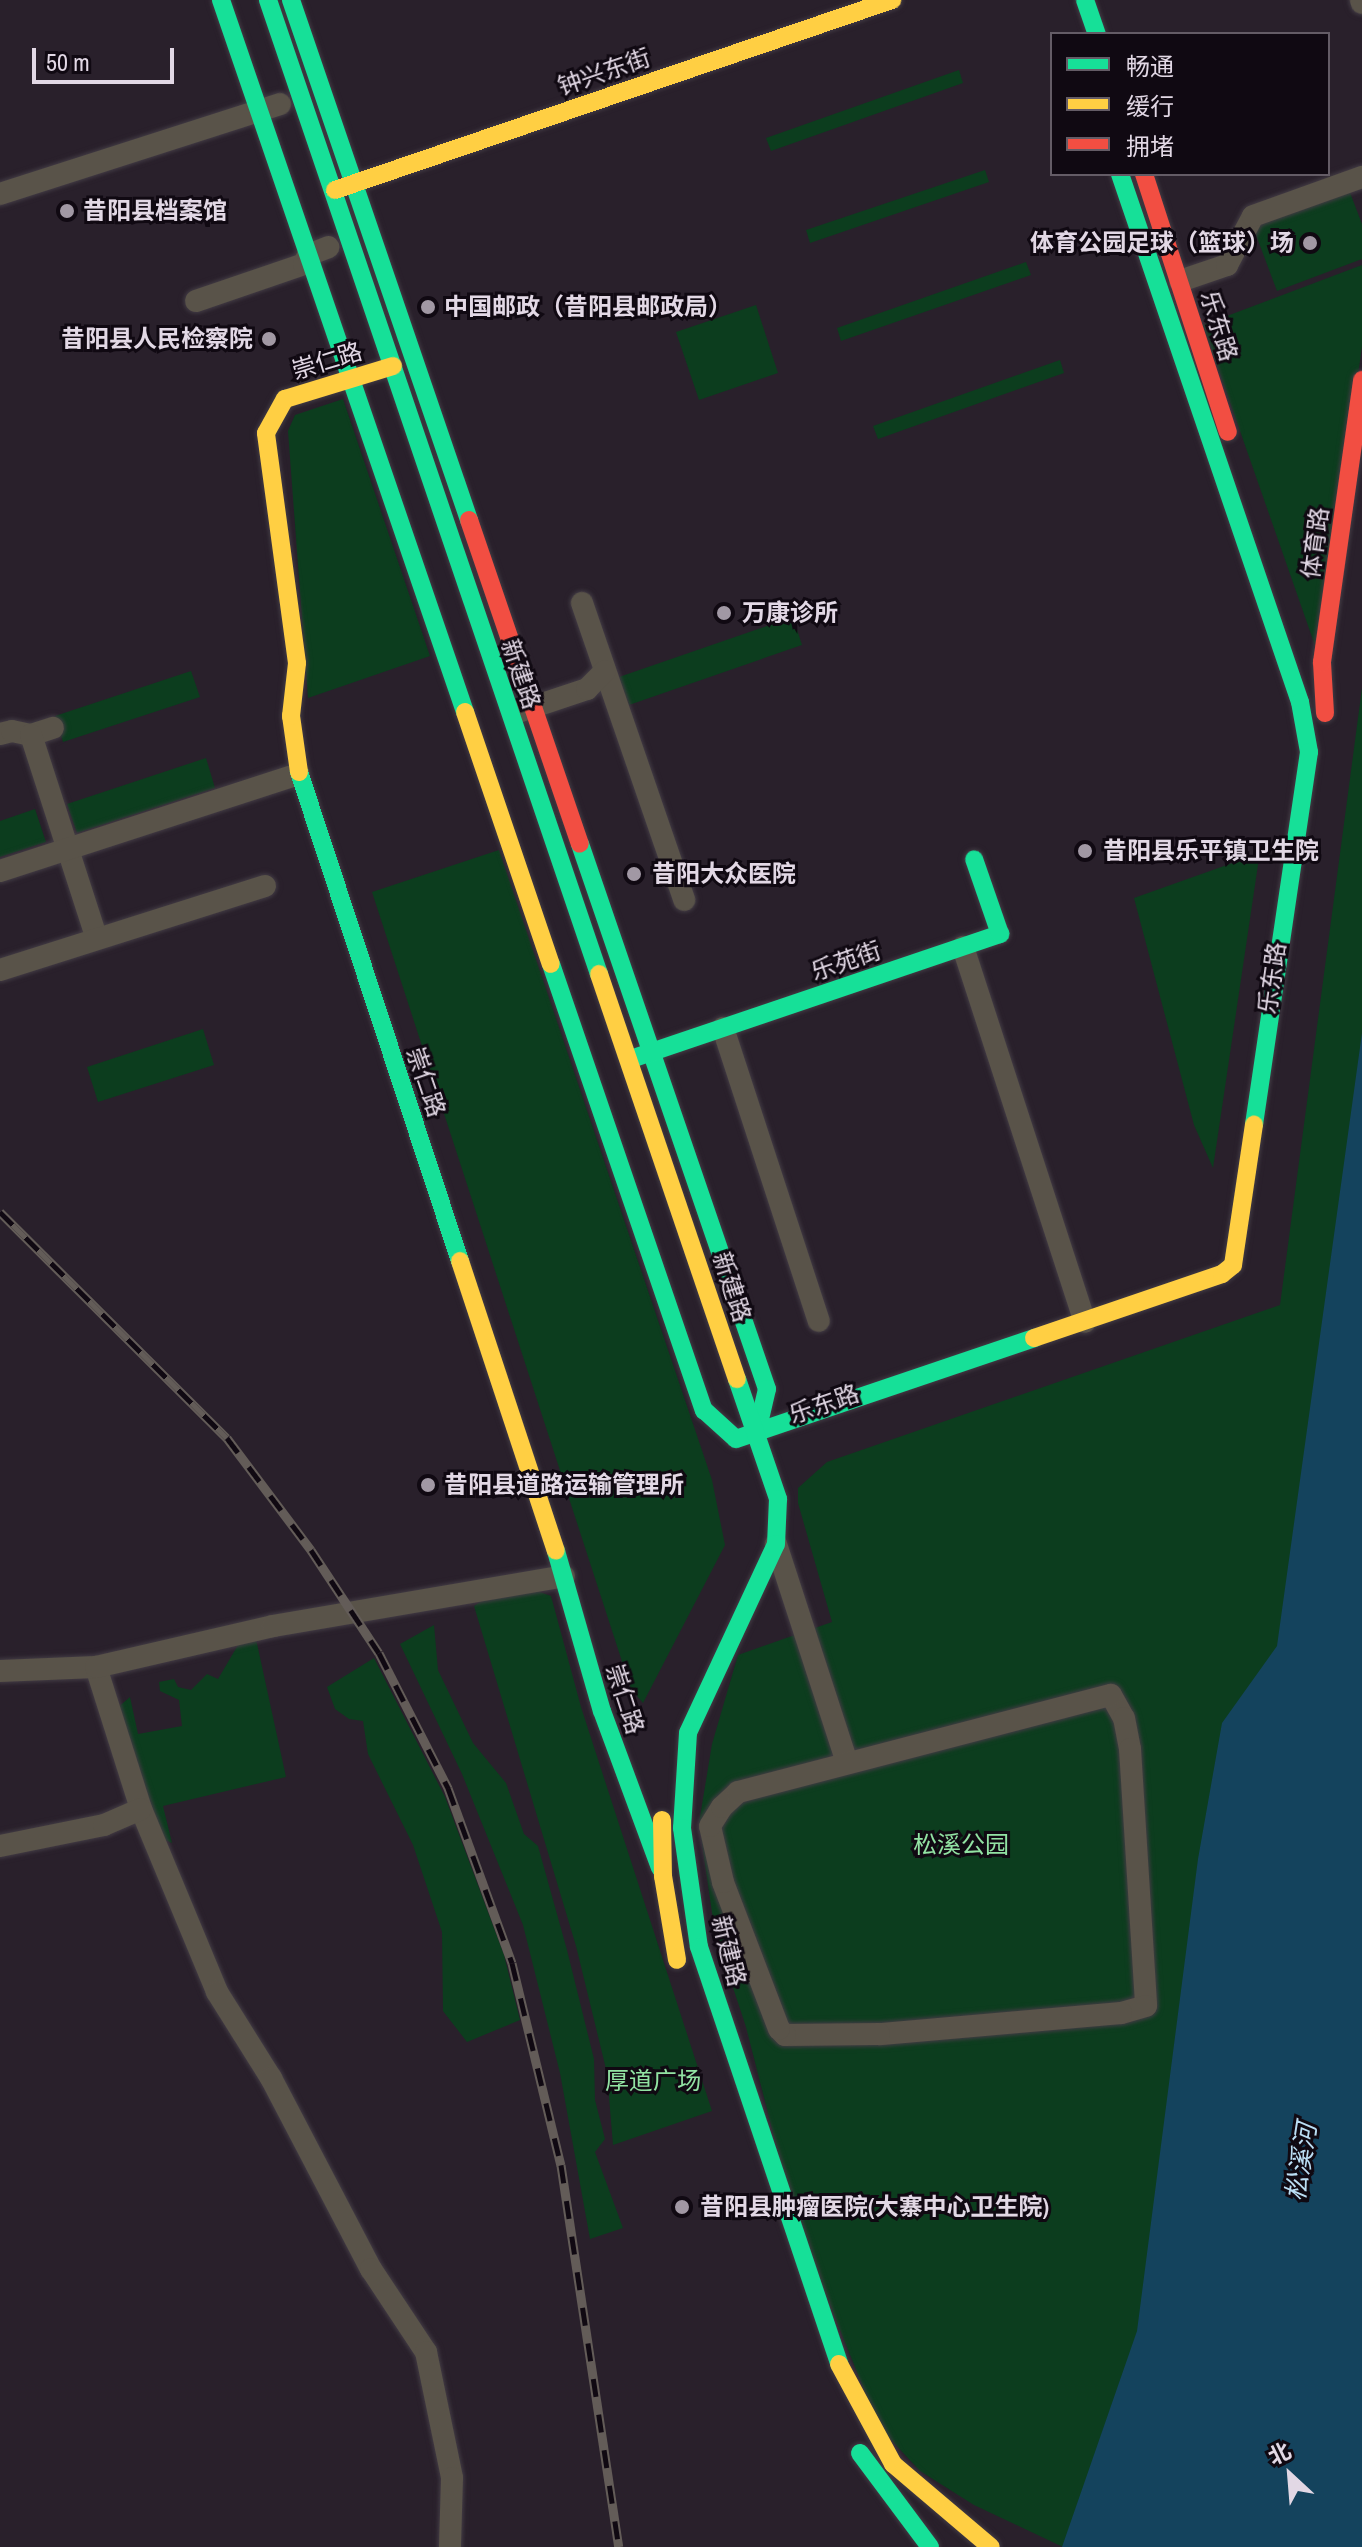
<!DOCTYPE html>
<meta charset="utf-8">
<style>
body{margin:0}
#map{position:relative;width:1362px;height:2547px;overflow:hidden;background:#29202b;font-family:"Archivo Narrow","Noto Sans SC",sans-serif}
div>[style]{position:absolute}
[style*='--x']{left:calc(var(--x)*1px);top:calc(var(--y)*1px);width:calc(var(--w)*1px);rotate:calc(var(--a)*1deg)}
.green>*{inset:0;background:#0c3d1e}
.water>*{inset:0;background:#14435d}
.roads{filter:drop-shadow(0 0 2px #423b44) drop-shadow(0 0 2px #423b44)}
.street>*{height:22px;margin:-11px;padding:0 11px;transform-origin:11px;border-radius:11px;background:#595349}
.fast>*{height:18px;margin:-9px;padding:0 9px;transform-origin:9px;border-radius:9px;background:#16e098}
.slow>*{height:18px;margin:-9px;padding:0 9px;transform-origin:9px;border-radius:9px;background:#ffcf43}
.jam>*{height:18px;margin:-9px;padding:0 9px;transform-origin:9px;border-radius:9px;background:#f24e42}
.rail>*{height:9px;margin-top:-4.5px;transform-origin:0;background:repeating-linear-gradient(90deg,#100912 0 18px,#635c58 0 36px);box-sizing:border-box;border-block:2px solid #635c58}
.dots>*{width:22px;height:22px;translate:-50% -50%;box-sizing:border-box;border:4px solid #100912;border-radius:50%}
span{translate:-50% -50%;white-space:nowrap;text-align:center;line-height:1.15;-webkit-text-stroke:6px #100912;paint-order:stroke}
.street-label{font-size:24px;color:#e2d8e5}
.poi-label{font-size:24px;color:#e2d8e5;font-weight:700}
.left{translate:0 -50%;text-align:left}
.right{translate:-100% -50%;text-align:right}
.park-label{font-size:24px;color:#92e3a3}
.water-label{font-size:26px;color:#bbdef4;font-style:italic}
.legend{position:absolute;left:1050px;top:32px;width:280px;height:144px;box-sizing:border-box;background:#100912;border:2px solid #645c66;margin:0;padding:10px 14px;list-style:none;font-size:24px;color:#e2d8e5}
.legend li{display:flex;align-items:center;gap:16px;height:40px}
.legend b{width:40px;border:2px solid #645c66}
.north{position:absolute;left:1250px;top:2435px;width:80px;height:80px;-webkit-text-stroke:6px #100912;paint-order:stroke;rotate:334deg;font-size:22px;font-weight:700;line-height:32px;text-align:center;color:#e2d8e5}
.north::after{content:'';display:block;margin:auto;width:28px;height:36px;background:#e2d8e5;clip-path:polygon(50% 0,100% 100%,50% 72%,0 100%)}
.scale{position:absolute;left:32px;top:48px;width:142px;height:36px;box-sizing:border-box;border:4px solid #e2d8e5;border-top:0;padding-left:10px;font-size:24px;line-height:28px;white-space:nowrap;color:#e2d8e5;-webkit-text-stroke:6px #100912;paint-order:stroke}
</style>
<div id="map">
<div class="green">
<div style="clip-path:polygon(959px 70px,963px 83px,771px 151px,766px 138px)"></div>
<div style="clip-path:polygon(985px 170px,989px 182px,810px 243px,806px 230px)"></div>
<div style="clip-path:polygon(1349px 190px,1362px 224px,1362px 259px,1277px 291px,1253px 227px)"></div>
<div style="clip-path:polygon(1026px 262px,1031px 275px,841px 341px,837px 328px)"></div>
<div style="clip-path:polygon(1362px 265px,1362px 346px,1319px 657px,1203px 325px)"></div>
<div style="clip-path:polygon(756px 305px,778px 373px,699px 400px,676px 332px)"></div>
<div style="clip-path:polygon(1060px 360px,1064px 373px,878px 439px,873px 426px)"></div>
<div style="clip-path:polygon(343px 399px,430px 656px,308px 698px,288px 431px,295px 415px)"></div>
<div style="clip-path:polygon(793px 617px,802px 645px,629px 705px,619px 677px)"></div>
<div style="clip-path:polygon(191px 671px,200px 697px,63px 742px,55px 716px)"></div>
<div style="clip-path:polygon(1362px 688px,1362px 1194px,1179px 2212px,1063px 2547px,974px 2505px,920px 2471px,879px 2427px,794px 2215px,746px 2027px,715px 1933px,699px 1823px,712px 1744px,738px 1655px,832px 1622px,798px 1503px,798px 1488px,827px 1462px,1280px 1305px)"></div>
<div style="clip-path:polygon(206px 758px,215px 788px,77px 833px,67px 804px)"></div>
<div style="clip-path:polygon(35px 809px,46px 842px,0 857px,0 821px)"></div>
<div style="clip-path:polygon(499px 850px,712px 1480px,725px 1545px,643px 1703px,631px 1689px,372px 892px)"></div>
<div style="clip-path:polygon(1255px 855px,1259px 858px,1213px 1168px,1194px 1125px,1134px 898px)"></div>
<div style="clip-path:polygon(203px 1029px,214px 1065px,98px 1102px,87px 1067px)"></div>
<div style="clip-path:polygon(537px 1591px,551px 1596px,581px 1707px,712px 2111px,613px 2145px,607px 2073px,576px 1946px,474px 1606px,484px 1599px)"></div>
<div style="clip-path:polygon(434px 1625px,438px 1670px,473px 1743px,506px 1783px,524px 1834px,538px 1846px,567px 1950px,594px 2059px,595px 2100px,605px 2139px,595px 2152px,623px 2228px,590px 2239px,560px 2073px,523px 1925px,462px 1774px,400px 1644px)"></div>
<div style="clip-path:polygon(256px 1639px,286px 1777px,163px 1806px,172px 1843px,161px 1838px,116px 1709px,130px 1697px,138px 1734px,182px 1726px,179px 1700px,160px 1691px,159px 1682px,174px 1679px,178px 1687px,191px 1690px,207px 1674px,218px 1679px,238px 1645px)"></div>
<div style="clip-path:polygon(374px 1658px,445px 1797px,504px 1955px,520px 2020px,467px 2042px,443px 2011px,442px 1932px,413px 1845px,368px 1754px,363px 1721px,349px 1719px,335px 1709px,327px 1687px)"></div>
</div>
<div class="water">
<div style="clip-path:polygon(1362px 1033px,1362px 2547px,1062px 2547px,1137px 2331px,1198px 1859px,1222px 1723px,1277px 1646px)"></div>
</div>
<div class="roads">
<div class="street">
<div style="--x:1361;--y:0;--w:3;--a:72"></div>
<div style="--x:0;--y:194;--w:294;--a:-17.8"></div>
<div style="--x:1180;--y:281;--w:50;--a:-18.8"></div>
<div style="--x:1227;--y:265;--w:55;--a:-62"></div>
<div style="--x:1253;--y:216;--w:116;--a:-19.7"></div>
<div style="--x:196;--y:301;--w:114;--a:-18.9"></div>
<div style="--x:304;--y:264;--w:10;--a:-66"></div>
<div style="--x:308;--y:255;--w:22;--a:-21"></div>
<div style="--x:582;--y:603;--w:314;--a:71"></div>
<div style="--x:521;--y:711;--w:70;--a:-18.4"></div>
<div style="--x:587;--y:689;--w:25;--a:-45"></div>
<div style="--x:0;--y:734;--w:12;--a:-14"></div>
<div style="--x:12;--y:731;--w:19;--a:12"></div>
<div style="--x:31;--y:735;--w:23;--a:-18"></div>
<div style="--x:31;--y:735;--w:214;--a:72.1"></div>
<div style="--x:0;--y:871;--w:314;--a:-18"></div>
<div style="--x:963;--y:947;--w:394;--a:72"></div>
<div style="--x:0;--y:970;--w:278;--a:-17.6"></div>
<div style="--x:723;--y:1028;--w:308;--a:71.9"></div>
<div style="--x:776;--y:1544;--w:229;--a:72"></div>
<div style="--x:96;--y:1667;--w:149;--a:72.4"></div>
<div style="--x:141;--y:1809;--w:198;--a:67.4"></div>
<div style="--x:217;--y:1992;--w:102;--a:57.9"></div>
<div style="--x:271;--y:2078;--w:216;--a:62.4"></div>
<div style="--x:371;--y:2269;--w:100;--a:56.5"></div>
<div style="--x:426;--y:2352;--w:129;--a:78.3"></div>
<div style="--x:452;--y:2478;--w:69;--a:91.7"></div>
<div style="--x:0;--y:1671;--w:96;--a:-2.4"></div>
<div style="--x:96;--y:1667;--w:182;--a:-13"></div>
<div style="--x:273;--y:1626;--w:295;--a:-9.7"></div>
<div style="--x:1111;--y:1695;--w:26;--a:61"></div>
<div style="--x:1124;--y:1718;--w:32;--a:79"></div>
<div style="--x:1130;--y:1749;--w:257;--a:86.4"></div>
<div style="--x:1146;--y:2006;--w:26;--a:164"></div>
<div style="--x:1121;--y:2013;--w:243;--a:175"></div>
<div style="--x:879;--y:2034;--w:94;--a:179.4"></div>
<div style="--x:785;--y:2035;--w:8;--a:-135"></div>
<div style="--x:779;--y:2029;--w:157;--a:-110.9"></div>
<div style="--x:723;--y:1882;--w:57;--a:-103.1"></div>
<div style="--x:710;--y:1826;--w:22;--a:-58"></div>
<div style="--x:722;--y:1807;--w:22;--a:-43"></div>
<div style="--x:738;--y:1792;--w:385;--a:-14.6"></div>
<div style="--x:0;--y:1846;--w:106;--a:-11.4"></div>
<div style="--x:104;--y:1825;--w:40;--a:-23.4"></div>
</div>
<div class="fast">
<div style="--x:221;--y:0;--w:753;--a:71.08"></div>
<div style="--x:268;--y:0;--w:1029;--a:71.23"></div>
<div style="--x:291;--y:0;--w:550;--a:71.1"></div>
<div style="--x:1085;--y:0;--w:36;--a:71"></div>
<div style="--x:1120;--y:174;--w:558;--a:71.18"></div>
<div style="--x:1300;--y:702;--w:51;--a:79.8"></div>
<div style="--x:1309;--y:752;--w:377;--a:98.4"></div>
<div style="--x:299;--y:772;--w:515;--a:71.78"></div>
<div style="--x:580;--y:844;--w:576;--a:71.06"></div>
<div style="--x:767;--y:1389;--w:44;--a:103.1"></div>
<div style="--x:551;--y:964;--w:472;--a:71.1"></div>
<div style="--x:704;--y:1410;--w:43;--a:42.2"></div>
<div style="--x:736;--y:1439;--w:315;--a:-18.7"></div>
<div style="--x:631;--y:1059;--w:390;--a:-18.7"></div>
<div style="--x:1000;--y:934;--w:79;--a:-109.1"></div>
<div style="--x:737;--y:1379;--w:127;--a:71.1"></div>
<div style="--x:778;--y:1499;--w:45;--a:92.5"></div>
<div style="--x:776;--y:1544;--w:208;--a:115"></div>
<div style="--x:688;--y:1733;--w:95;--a:93.6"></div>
<div style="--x:682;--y:1828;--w:120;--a:81.9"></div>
<div style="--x:699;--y:1947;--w:440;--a:71.4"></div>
<div style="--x:556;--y:1551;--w:166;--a:74"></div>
<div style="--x:602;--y:1711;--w:167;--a:69.7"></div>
<div style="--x:860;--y:2453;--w:117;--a:53.3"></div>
</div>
<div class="slow">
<div style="--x:335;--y:190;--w:589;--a:-18.84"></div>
<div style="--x:465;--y:712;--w:266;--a:71.2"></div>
<div style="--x:299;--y:772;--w:57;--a:-98.1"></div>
<div style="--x:291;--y:716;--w:53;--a:-83.5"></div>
<div style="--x:297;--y:663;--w:232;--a:-97.7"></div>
<div style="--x:266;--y:433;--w:39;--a:-61"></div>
<div style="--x:285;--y:399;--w:113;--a:-17"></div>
<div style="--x:599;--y:974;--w:428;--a:71.2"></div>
<div style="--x:460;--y:1261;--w:305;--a:71.7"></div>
<div style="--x:1034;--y:1338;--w:199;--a:-18.8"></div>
<div style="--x:1222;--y:1274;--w:14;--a:-39"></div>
<div style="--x:1233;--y:1265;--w:142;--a:-81.5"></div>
<div style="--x:662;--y:1820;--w:56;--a:89"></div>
<div style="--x:663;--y:1876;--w:85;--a:80.5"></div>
<div style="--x:839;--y:2364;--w:114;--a:61.6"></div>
<div style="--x:893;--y:2464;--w:128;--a:40.3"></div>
</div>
<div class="jam">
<div style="--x:1144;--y:174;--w:271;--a:72"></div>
<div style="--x:469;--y:520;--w:342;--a:71.1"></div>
<div style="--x:1325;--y:713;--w:51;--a:-93.4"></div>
<div style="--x:1322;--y:662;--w:285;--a:-81.9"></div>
</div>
</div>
<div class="rail">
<div style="--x:0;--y:1212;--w:320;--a:44.9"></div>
<div style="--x:227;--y:1438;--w:140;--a:53.1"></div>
<div style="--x:311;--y:1550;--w:123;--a:56.6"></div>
<div style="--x:379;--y:1653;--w:152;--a:62.9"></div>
<div style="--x:448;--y:1788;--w:186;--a:69.9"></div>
<div style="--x:512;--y:1963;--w:208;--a:76.4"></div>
<div style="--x:561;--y:2165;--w:386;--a:81.4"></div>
</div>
<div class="dots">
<div style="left:67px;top:211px;background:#a198a4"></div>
<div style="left:1310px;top:243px;background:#a198a4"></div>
<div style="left:428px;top:307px;background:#a198a4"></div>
<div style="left:269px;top:339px;background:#a198a4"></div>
<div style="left:724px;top:613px;background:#a198a4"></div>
<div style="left:1085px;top:851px;background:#a198a4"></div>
<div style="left:634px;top:874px;background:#a198a4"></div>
<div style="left:428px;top:1485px;background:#a198a4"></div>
<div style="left:682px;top:2207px;background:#a198a4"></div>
</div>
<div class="street-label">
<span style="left:604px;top:72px;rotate:-19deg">钟兴东街</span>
<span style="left:1219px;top:326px;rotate:73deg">乐东路</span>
<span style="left:327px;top:361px;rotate:-17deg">崇仁路</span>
<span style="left:1315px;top:543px;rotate:-82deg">体育路</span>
<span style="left:521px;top:674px;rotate:71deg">新建路</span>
<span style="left:846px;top:961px;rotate:-19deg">乐苑街</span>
<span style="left:1272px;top:978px;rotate:-82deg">乐东路</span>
<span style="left:426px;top:1082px;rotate:71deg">崇仁路</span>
<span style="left:732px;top:1287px;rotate:72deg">新建路</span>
<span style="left:824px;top:1404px;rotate:-19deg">乐东路</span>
<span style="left:625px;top:1699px;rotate:72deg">崇仁路</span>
<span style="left:729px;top:1951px;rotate:76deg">新建路</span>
</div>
<div class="poi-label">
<span class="left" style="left:83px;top:211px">昔阳县档案馆</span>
<span class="right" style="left:1294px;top:243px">体育公园足球（篮球）场</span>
<span class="left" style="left:444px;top:307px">中国邮政（昔阳县邮政局）</span>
<span class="right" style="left:253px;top:339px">昔阳县人民检察院</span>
<span class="left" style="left:742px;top:613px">万康诊所</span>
<span class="left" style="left:1103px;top:851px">昔阳县乐平镇卫生院</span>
<span class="left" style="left:652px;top:874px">昔阳大众医院</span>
<span class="left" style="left:444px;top:1485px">昔阳县道路运输管理所</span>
<span class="left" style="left:700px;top:2207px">昔阳县肿瘤医院(大寨中心卫生院)</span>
</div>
<div class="park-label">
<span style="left:961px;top:1845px">松溪公园</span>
<span style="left:653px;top:2081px">厚道广场</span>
</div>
<div class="water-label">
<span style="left:1301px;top:2162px;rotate:-81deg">松溪河</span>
</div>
<ul class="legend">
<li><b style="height:10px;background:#16e098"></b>畅通</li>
<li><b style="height:10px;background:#ffcf43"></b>缓行</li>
<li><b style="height:10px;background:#f24e42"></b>拥堵</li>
</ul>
<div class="north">北</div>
<div class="scale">50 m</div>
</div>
